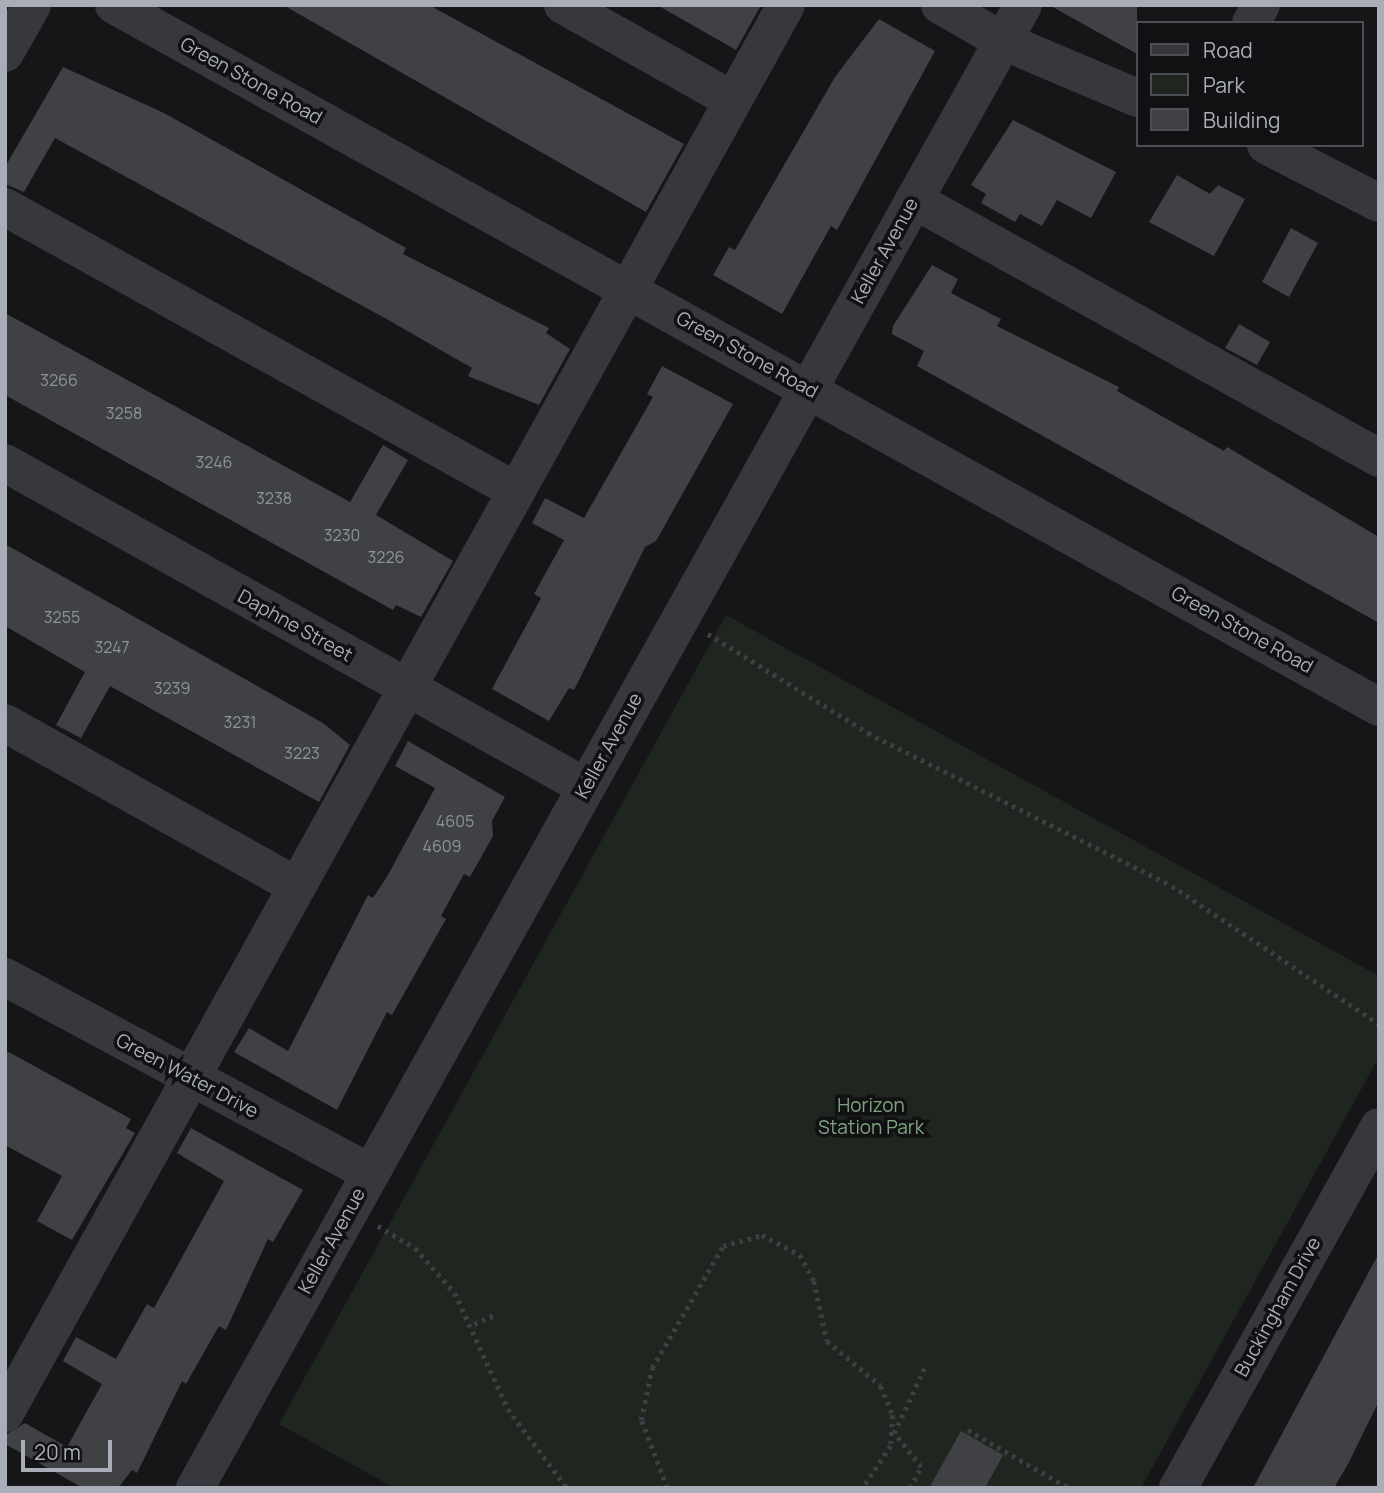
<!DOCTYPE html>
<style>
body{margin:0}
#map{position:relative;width:1384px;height:1493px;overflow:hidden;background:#161618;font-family:Manrope,sans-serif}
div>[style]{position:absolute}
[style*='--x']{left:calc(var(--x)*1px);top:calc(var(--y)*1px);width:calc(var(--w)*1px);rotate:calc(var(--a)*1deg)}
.green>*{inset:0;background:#1e261f}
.building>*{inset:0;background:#404145}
.path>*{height:4.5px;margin-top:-2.25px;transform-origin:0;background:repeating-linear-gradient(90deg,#3d3f44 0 3.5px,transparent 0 8.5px)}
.minor>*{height:38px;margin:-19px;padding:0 19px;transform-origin:19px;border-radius:19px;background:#37383d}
span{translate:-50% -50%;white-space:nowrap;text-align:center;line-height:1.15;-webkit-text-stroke:7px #111113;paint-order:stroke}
.number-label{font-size:16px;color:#8e929b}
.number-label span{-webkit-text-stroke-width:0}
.street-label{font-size:19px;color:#a8adb8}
.park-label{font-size:19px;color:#7fa381}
.frame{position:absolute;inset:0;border:7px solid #a8adb8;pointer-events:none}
.legend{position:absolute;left:1136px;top:21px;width:228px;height:126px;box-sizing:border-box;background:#111113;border:2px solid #4d4f55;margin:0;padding:9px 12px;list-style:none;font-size:21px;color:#a8adb8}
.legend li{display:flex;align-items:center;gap:14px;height:35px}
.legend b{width:35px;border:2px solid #4d4f55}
.scale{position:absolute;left:21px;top:1440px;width:91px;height:32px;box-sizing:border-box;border:4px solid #a8adb8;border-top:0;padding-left:9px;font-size:21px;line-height:24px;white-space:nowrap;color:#a8adb8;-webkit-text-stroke:5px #111113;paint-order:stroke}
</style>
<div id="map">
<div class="green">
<div style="clip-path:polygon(726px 615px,1379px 976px,1379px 1057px,1141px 1488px,395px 1488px,279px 1424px)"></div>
</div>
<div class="building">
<div style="clip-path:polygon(283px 5px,429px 5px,684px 144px,646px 212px)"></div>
<div style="clip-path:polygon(657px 5px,761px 5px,736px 50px)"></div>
<div style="clip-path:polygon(1049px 5px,1137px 5px,1137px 54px)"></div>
<div style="clip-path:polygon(879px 19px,935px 51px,837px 230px,831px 226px,782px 314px,713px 275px,729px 247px,735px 250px,835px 77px)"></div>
<div style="clip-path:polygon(63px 67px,164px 113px,406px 248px,403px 254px,549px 328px,546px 333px,570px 349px,539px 405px,468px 376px,472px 368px,383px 317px,55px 138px,24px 192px,5px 184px,5px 167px)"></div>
<div style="clip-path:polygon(1013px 120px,1116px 172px,1091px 218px,1057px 200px,1042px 226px,1020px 214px,1015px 222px,981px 203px,986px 194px,971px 185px)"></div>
<div style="clip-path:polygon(1177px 175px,1210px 194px,1218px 185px,1245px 199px,1214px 256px,1149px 222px)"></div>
<div style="clip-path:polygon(1291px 228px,1318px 243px,1289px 297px,1262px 282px)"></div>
<div style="clip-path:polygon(932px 265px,958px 279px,951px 293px,1001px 319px,997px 326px,1119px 387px,1117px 391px,1224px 451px,1227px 447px,1379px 537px,1379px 623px,917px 366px,924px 351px,892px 334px,893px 326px)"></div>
<div style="clip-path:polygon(5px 313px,350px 502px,383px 445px,408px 460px,376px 515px,453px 561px,421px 617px,396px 605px,393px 610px,5px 395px)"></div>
<div style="clip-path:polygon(1239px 324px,1270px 342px,1257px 365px,1225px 348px)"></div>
<div style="clip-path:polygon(662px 366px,733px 404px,656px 541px,645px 547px,574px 690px,569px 688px,549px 721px,492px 689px,541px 598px,534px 594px,564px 540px,532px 523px,545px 498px,584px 518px,653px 397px,647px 394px)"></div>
<div style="clip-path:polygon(5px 544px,323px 723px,350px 745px,319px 802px,110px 686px,81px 738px,56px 725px,85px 672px,5px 626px)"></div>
<div style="clip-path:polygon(408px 741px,505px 797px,492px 821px,493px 836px,470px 877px,464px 874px,441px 916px,446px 919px,392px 1015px,387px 1012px,337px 1110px,234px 1052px,249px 1028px,288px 1051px,368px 895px,373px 898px,388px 875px,435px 788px,395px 766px)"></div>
<div style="clip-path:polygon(5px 1050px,131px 1119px,126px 1128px,135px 1133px,72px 1240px,37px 1221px,62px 1176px,5px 1145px)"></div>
<div style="clip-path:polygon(191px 1128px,303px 1190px,273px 1242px,268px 1239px,226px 1330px,219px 1326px,186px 1384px,182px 1381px,137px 1473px,132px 1470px,118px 1488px,83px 1488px,5px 1444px,5px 1435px,25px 1423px,67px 1447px,102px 1384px,63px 1361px,76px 1337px,116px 1359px,147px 1304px,154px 1308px,224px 1181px,177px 1153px)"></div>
<div style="clip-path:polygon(1379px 1253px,1379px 1401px,1349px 1462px,1334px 1488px,1253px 1488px)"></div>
<div style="clip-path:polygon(961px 1431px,1003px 1455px,985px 1488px,929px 1488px)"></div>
</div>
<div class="path">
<div style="--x:708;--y:634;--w:188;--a:31.7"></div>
<div style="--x:868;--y:733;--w:340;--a:26.7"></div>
<div style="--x:1172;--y:886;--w:249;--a:33.7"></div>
<div style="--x:378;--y:1226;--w:43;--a:30.7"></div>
<div style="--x:415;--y:1248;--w:60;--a:48.4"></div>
<div style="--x:455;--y:1293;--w:128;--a:65.4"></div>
<div style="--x:508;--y:1409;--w:99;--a:53.2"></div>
<div style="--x:474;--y:1324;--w:24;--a:-24"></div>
<div style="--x:968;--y:1430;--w:116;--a:29.9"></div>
<div style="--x:667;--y:1488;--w:73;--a:-110.9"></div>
<div style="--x:641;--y:1420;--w:53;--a:-78.1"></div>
<div style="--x:652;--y:1368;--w:141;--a:-59.8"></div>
<div style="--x:723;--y:1246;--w:41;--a:-15.8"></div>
<div style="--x:762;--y:1235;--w:43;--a:27.8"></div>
<div style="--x:800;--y:1255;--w:30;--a:62"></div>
<div style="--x:814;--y:1281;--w:61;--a:77.8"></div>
<div style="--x:827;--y:1341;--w:70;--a:39.8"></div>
<div style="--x:881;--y:1386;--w:31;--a:68"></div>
<div style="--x:893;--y:1415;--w:31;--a:94"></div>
<div style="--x:891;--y:1446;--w:50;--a:123.7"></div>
<div style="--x:910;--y:1488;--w:24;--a:-62"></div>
<div style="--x:921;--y:1467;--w:43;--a:-128.5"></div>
<div style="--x:894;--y:1433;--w:73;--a:-64.8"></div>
</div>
<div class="minor">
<div style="--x:114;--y:5;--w:1447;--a:29.03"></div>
<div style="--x:563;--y:5;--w:194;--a:29.3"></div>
<div style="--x:940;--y:5;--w:73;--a:29.7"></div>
<div style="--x:1003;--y:41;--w:146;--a:23"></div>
<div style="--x:1251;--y:23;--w:21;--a:-61"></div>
<div style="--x:5;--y:53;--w:55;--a:-60.6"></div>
<div style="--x:1266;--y:145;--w:127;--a:27.2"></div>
<div style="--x:914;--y:200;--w:532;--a:29.02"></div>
<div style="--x:5;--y:207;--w:585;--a:29.06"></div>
<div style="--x:5;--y:463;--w:665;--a:29.15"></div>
<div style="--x:5;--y:723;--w:334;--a:29.2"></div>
<div style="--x:5;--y:977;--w:414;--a:28.2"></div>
<div style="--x:5;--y:1413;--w:1610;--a:-60.98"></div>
<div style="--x:195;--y:1488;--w:1698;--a:-60.82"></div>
<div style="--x:1178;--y:1488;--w:413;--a:-60.9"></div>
</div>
<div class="number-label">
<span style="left:59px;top:380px">3266</span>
<span style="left:124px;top:413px">3258</span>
<span style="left:214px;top:462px">3246</span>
<span style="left:274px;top:498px">3238</span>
<span style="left:342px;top:535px">3230</span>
<span style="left:386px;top:557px">3226</span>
<span style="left:62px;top:617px">3255</span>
<span style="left:112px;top:647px">3247</span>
<span style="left:172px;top:688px">3239</span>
<span style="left:240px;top:722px">3231</span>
<span style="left:302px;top:753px">3223</span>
<span style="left:455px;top:821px">4605</span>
<span style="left:442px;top:846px">4609</span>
</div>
<div class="street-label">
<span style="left:251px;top:81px;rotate:29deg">Green Stone Road</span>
<span style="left:885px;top:251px;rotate:-61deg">Keller Avenue</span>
<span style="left:747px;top:355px;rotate:29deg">Green Stone Road</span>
<span style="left:295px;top:626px;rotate:29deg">Daphne Street</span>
<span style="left:1242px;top:630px;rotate:29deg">Green Stone Road</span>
<span style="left:609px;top:746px;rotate:-61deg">Keller Avenue</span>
<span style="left:187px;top:1076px;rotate:28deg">Green Water Drive</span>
<span style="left:332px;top:1241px;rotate:-61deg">Keller Avenue</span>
<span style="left:1278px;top:1307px;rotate:-61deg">Buckingham Drive</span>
</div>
<div class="park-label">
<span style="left:871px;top:1117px">Horizon<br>Station Park</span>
</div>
<div class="frame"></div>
<ul class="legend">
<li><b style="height:9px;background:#37383d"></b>Road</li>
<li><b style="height:19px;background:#1e261f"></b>Park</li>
<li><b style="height:19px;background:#404145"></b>Building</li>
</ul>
<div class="scale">20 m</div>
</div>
